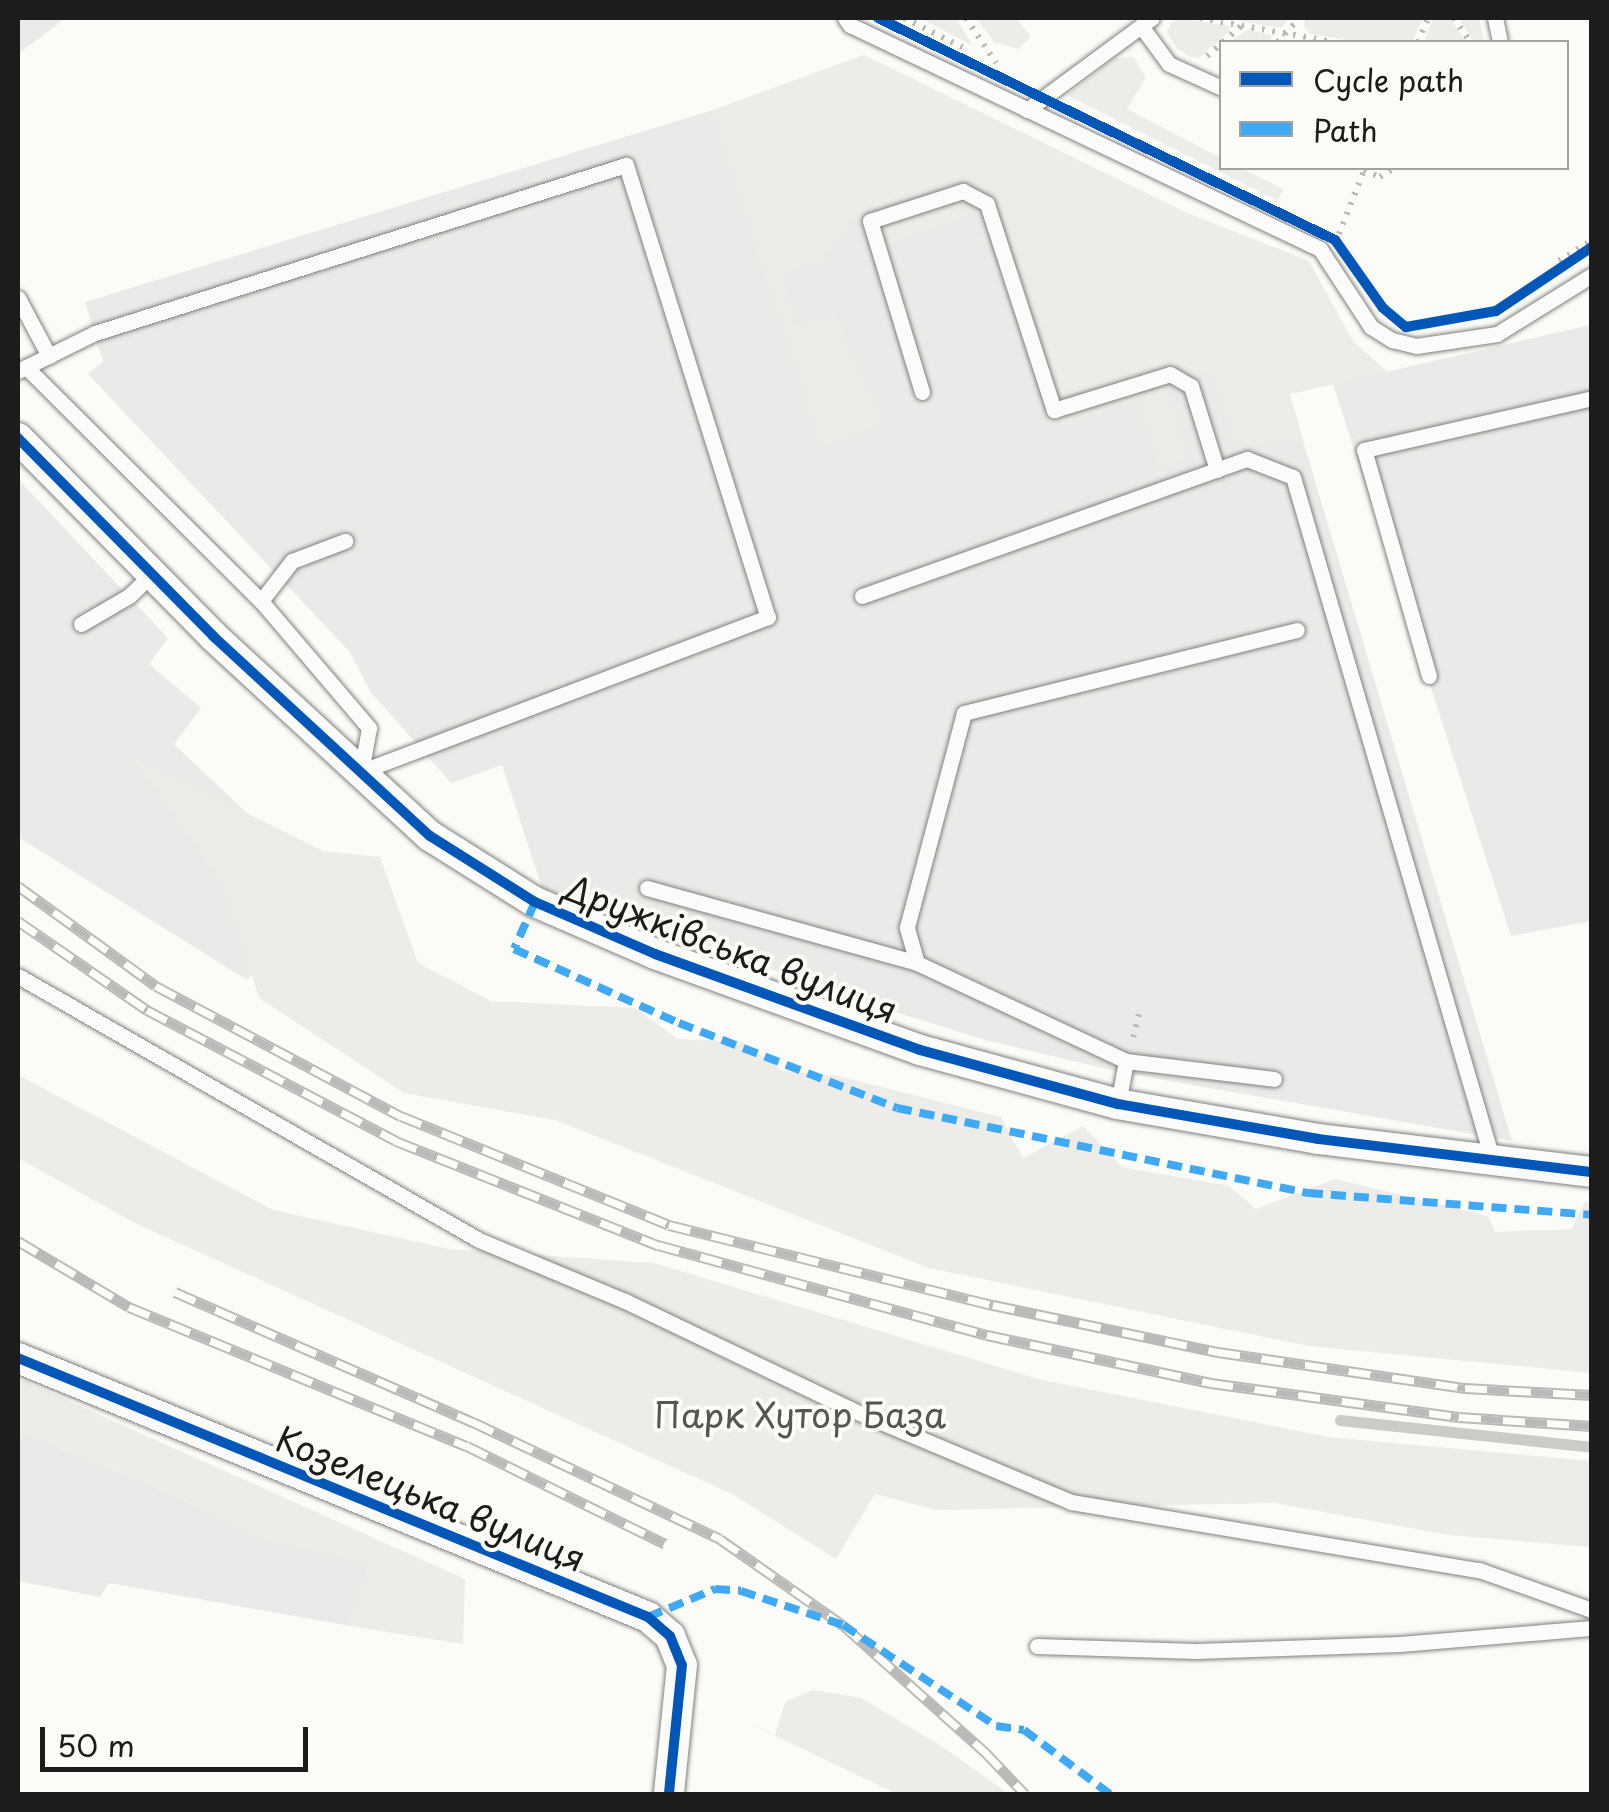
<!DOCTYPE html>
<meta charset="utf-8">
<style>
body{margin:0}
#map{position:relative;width:1609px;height:1812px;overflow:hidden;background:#fcfbf8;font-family:"Playpen Sans",sans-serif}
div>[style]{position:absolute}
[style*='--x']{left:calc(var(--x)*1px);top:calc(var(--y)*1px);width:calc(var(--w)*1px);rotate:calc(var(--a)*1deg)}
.built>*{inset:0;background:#ebeae8}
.green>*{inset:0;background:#edece8}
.stream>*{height:11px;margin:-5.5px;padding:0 5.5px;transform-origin:5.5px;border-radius:5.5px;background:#cccbc7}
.path>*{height:6px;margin-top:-3px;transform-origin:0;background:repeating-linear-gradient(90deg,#bbbab8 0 2.5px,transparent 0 10.5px)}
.roads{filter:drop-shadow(0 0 2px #81807f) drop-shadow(0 0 2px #81807f)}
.lane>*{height:15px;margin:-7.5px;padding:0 7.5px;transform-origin:7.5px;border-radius:7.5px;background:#fbfbf9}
.street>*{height:30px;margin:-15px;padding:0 15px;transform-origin:15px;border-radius:15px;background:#fbfbf9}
.rail>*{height:11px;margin-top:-5.5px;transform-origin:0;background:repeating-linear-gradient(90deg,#fdfcf7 0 22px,#bbbab8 0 44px);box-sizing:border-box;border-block:2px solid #bbbab8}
.quiet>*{height:8px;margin-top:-4px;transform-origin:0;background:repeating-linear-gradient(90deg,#3fa9f5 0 15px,transparent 0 23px)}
.cycleway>*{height:10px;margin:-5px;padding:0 5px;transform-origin:5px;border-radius:5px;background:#0057b8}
span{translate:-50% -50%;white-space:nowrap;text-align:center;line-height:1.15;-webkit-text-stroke:8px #fdfcf7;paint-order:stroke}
.street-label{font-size:35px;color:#1c1c1c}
.park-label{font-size:35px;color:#575655}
.frame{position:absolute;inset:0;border:20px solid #1c1c1c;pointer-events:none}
.legend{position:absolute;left:1219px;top:40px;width:350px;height:130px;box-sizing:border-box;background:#fdfcf7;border:2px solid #a3a29f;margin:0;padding:12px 18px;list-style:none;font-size:30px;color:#1c1c1c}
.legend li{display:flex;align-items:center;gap:20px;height:50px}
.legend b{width:50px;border:2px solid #a3a29f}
.scale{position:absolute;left:40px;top:1727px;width:268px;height:45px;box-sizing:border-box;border:5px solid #1c1c1c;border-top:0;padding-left:12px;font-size:30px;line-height:35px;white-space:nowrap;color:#1c1c1c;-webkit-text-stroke:8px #fdfcf7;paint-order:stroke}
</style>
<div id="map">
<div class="built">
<div style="clip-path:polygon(18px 18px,66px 18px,18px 54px)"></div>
<div style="clip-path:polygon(864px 55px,1289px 394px,1512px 1141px,1124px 1073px,989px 1041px,876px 1006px,542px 888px,502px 765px,451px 783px,371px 692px,349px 651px,88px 374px,103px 362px,85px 302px,713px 110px)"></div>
<div style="clip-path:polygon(1591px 325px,1591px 921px,1511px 936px,1333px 384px)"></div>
<div style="clip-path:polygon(18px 479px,168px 638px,149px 664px,201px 708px,174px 744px,271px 836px,279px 950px,247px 980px,18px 837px)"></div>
<div style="clip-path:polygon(18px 1431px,181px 1499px,256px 1537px,370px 1565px,350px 1626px,109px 1583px,100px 1597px,18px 1581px)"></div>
</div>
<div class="green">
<div style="clip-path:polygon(920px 18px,956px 18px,973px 46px)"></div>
<div style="clip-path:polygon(976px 18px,1016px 18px,1031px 37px,1018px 49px,994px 42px)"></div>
<div style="clip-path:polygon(1181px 18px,1229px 26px,1230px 31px,1199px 58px,1191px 57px,1177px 49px,1167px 32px,1171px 23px)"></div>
<div style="clip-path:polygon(1225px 18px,1290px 18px,1281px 28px)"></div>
<div style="clip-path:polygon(1305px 18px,1423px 18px,1412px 42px,1356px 42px,1311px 34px,1304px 27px)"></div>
<div style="clip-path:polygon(1433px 18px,1450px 18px,1466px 42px,1424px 42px)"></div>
<div style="clip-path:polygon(1459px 18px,1479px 18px,1484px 42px,1474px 42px)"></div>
<div style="clip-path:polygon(1248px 30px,1271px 35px,1271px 42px,1229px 42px)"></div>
<div style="clip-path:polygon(864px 55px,1185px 212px,1309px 261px,1353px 341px,1388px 372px,1290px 394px,1303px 439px,1239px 449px,1215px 378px,1180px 364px,1063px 400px,996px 192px,964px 176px,857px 212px,819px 263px,780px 274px,795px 326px,833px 315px,884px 423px,823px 449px,713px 110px)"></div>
<div style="clip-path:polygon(1133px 57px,1146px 77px,1127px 109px,1221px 158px,1222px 168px,1241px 168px,1283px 189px,1278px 201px,1067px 95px,1115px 58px)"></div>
<div style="clip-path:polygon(957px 200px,962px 202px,968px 218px,892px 243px,885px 224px)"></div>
<div style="clip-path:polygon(1160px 385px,1167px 391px,1187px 460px,1162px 469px,1138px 400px,1051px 428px,1048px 419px)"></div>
<div style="clip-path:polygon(133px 757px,323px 851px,380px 857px,418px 963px,491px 1001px,635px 1008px,678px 1039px,743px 1042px,782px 1071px,838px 1076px,1001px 1117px,1023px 1158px,1083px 1126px,1122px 1167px,1229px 1186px,1256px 1209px,1335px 1179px,1488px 1216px,1495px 1232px,1572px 1229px,1585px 1201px,1591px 1203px,1591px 1373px,1308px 1346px,929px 1268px,555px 1120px,404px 1093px,259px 998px,223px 882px)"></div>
<div style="clip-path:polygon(18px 1075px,273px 1210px,449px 1249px,654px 1263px,1042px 1380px,1328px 1437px,1591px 1461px,1591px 1547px,1448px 1535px,1275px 1503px,936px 1510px,875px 1494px,836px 1559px,732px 1494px,137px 1224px,18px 1158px)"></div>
<div style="clip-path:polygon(18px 1378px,465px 1579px,463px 1644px,350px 1626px,369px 1565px,256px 1537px,181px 1499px,18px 1431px)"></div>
<div style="clip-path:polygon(813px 1690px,861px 1698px,946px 1749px,1009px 1794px,897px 1794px,740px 1719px,775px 1735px,785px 1702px)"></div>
</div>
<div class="stream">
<div style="--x:1340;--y:1420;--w:253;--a:6.1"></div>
</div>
<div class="path">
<div style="--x:904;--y:18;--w:72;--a:26.6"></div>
<div style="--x:966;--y:18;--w:54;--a:56.3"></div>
<div style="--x:1200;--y:18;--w:135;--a:10.2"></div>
<div style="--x:1454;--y:18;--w:29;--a:56"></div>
<div style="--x:1223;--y:42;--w:24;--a:-42"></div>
<div style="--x:1278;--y:42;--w:32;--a:-49"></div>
<div style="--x:1418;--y:42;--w:26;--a:-67"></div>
<div style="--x:1207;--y:56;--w:20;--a:-41"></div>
<div style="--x:1364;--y:170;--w:17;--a:24"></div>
<div style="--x:1380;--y:177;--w:17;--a:-31"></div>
<div style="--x:1339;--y:234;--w:71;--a:-68.5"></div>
<div style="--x:1559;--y:261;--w:39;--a:-32"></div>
<div style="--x:1133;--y:1037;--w:24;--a:-75"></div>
</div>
<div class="roads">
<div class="lane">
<div style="--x:845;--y:18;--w:9;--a:54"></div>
<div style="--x:850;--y:25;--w:521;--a:25.48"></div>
<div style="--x:1320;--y:249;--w:93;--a:56.8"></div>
<div style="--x:1371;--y:327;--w:25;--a:32"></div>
<div style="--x:1392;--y:340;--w:25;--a:14"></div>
<div style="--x:1416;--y:346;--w:82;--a:-8.4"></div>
<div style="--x:1497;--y:334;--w:112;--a:-31.8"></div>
<div style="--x:1495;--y:18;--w:25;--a:78"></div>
<div style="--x:1141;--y:26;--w:47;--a:53.6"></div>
<div style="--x:1169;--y:64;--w:58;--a:24.4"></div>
<div style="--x:1027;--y:110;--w:155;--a:-36.4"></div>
<div style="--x:18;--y:298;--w:66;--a:61.9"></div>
<div style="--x:26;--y:367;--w:332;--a:44.9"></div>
<div style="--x:261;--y:601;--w:167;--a:49.6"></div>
<div style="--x:369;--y:728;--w:45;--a:100.3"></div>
<div style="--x:18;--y:371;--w:86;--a:-26.3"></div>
<div style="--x:95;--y:333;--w:557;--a:-17.56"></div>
<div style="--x:626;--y:165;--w:474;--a:72.6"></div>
<div style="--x:768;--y:617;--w:436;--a:159.2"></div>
<div style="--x:922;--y:392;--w:179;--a:-106.9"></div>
<div style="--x:870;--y:221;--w:98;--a:-17.9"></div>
<div style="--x:963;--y:191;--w:27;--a:28"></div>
<div style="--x:987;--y:204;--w:217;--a:72"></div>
<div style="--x:1054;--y:410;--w:121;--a:-17.2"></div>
<div style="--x:1170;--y:374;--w:24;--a:30"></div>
<div style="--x:1191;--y:386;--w:88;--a:72.8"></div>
<div style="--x:862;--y:596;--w:409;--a:-19.6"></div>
<div style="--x:1247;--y:459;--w:49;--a:21.4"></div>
<div style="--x:1293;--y:477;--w:714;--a:73.72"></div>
<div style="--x:261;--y:601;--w:51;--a:-52.2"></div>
<div style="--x:292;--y:561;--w:57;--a:-20.7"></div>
<div style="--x:81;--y:624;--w:56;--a:-30.3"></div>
<div style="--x:129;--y:596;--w:32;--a:-44"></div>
<div style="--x:1429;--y:676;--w:235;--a:-106"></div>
<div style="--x:1364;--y:450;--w:234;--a:-12.8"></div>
<div style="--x:647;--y:888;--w:280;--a:15.5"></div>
<div style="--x:917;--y:963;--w:231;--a:25.1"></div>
<div style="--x:1126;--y:1061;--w:149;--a:6.9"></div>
<div style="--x:917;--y:963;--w:37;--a:-106"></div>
<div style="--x:907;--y:927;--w:221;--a:-75.1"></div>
<div style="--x:964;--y:713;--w:343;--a:-14"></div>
<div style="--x:18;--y:976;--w:531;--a:29.8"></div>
<div style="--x:479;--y:1240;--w:158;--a:22.7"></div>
<div style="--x:625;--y:1301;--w:250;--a:25.6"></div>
<div style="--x:850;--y:1409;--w:240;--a:22.8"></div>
<div style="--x:1071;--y:1502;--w:414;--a:9.5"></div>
<div style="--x:1479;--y:1570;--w:120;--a:19.5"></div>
<div style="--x:1118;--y:1104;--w:44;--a:-79.5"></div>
<div style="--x:1037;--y:1646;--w:159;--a:1.8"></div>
<div style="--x:1196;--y:1651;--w:204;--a:-2"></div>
<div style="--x:1400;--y:1644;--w:193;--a:-4.8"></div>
</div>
<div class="street">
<div style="--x:18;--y:438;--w:278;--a:45.4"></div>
<div style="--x:213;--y:636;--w:295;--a:42.7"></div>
<div style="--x:430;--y:836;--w:124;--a:32.2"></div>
<div style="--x:535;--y:902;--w:131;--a:23.4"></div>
<div style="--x:655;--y:954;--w:282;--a:19.9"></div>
<div style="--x:920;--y:1050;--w:205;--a:15.3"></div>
<div style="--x:1118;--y:1104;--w:203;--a:9.9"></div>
<div style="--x:1318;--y:1139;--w:276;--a:6.9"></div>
<div style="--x:18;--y:1358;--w:681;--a:22.35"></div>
<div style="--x:648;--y:1617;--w:29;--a:41"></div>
<div style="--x:670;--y:1636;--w:31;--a:68"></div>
<div style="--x:682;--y:1665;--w:130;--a:95.8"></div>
</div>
</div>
<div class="rail">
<div style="--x:18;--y:886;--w:170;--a:35.9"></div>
<div style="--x:156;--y:986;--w:277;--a:28"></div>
<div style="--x:401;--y:1116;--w:289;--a:22.1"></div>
<div style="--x:669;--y:1225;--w:334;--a:13.9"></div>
<div style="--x:993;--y:1305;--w:230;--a:11.8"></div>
<div style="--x:1218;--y:1352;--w:250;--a:8.3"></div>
<div style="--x:1465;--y:1388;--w:127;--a:3.2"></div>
<div style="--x:18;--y:921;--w:157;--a:34.6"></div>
<div style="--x:147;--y:1010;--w:281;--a:27.7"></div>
<div style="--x:396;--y:1141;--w:282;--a:21.7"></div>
<div style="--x:658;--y:1245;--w:341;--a:15.3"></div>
<div style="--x:987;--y:1335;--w:229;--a:12.1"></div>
<div style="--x:1211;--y:1383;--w:250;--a:7.8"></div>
<div style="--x:1459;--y:1417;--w:133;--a:3.9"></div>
<div style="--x:18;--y:1241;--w:129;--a:30.7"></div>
<div style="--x:129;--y:1307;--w:365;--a:22.4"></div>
<div style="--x:467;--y:1446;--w:221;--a:26.3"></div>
<div style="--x:175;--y:1292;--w:325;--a:23.6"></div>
<div style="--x:473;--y:1422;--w:273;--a:25.3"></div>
<div style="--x:720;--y:1539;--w:150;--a:35"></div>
<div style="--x:843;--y:1625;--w:191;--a:41.8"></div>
<div style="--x:985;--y:1752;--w:58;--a:46.4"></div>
</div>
<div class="quiet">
<div style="--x:535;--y:902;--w:51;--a:114.1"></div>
<div style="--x:514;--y:949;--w:181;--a:24.2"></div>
<div style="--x:679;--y:1023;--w:234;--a:21.3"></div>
<div style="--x:897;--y:1108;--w:420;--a:11.7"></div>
<div style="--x:1308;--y:1193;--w:285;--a:4.4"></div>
<div style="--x:648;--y:1617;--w:73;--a:-22.7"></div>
<div style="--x:715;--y:1589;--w:26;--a:4"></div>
<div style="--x:741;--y:1591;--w:108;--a:18.4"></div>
<div style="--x:843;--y:1625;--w:183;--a:33.4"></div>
<div style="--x:996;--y:1726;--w:28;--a:8"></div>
<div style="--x:1024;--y:1730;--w:107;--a:36.7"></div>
</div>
<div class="cycleway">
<div style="--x:878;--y:18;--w:508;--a:25.91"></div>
<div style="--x:1335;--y:240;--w:83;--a:54.8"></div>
<div style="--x:1383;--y:308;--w:30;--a:40"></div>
<div style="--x:1406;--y:327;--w:91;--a:-10.1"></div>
<div style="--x:1496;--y:311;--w:115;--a:-33.7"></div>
<div style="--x:18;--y:438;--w:278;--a:45.4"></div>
<div style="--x:213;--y:636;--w:295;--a:42.7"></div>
<div style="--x:430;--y:836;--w:124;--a:32.2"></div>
<div style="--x:535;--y:902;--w:131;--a:23.4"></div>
<div style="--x:655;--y:954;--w:282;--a:19.9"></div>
<div style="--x:920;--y:1050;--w:205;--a:15.3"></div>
<div style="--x:1118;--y:1104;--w:203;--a:9.9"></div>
<div style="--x:1318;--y:1139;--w:276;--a:6.9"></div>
<div style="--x:18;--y:1358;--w:681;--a:22.35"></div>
<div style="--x:648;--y:1617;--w:29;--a:41"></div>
<div style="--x:670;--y:1636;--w:31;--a:68"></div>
<div style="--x:682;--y:1665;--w:130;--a:95.8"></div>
</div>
<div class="street-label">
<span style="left:731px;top:948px;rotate:21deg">Дружківська вулиця</span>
<span style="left:431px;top:1498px;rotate:22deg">Козелецька вулиця</span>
</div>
<div class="park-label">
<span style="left:800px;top:1414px">Парк Хутор База</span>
</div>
<div class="frame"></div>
<ul class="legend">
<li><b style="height:12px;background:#0057b8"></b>Cycle path</li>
<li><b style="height:12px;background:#3fa9f5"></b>Path</li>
</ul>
<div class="scale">50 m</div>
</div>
